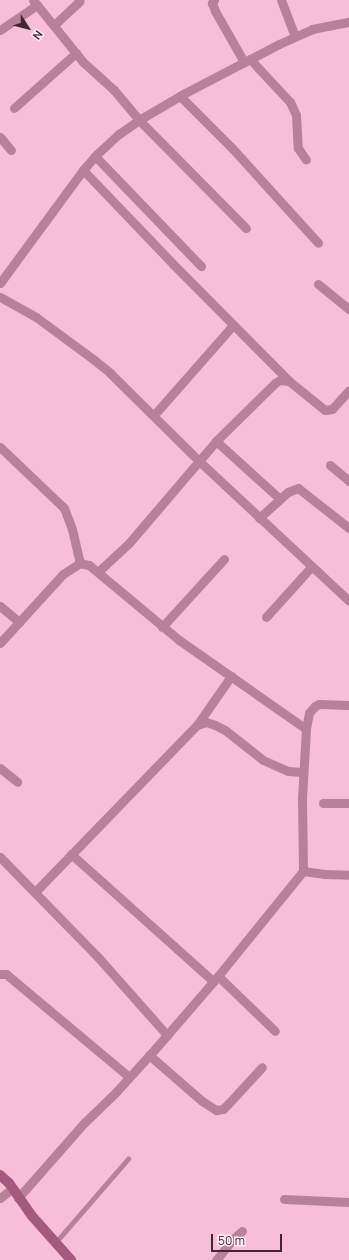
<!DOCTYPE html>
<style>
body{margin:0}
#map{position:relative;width:349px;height:1260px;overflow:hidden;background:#f9bed7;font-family:Manrope,sans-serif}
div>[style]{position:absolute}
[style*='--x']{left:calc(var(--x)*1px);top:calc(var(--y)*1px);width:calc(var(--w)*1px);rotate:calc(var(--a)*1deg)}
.lane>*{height:4.5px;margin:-2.25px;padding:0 2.25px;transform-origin:2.25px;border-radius:2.25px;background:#b78199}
.street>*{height:9px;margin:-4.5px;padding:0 4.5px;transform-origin:4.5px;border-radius:4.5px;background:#b78199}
.secondary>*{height:10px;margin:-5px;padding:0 5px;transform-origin:5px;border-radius:5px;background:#a6597e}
span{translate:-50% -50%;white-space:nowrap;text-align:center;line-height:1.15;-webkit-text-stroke:3px #ffecf4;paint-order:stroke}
.north{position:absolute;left:8px;top:8px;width:40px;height:40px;-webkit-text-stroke:3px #ffecf4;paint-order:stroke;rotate:126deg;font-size:11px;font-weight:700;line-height:16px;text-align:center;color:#3d2731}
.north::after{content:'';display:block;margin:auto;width:14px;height:18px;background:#3d2731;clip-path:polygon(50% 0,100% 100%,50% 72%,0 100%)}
.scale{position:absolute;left:211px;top:1234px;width:71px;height:18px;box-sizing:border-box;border:2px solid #3d2731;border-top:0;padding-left:5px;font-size:12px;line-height:14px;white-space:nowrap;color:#3d2731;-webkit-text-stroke:3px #ffecf4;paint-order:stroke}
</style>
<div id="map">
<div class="lane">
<div style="--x:56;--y:1242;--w:110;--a:-49.1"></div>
</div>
<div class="street">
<div style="--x:33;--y:0;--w:80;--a:51.1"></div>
<div style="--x:83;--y:62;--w:42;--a:42.1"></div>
<div style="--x:114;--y:90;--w:39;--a:50"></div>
<div style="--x:139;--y:120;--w:152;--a:45.3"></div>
<div style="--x:214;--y:0;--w:4;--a:124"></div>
<div style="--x:212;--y:3;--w:9;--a:69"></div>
<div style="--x:215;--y:11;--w:59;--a:60.4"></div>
<div style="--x:281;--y:0;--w:39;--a:69"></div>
<div style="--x:54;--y:25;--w:35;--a:-43"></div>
<div style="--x:0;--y:30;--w:45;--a:-34"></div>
<div style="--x:250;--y:59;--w:59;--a:47.1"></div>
<div style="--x:290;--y:102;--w:14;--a:65"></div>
<div style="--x:296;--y:115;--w:33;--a:87"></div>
<div style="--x:298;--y:148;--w:14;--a:56"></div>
<div style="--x:180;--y:96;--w:74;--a:45"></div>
<div style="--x:232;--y:148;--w:128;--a:47.8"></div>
<div style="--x:14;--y:108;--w:83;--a:-41.6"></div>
<div style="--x:0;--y:137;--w:17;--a:50"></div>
<div style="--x:95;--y:156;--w:153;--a:46.1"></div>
<div style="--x:83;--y:170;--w:130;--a:46.2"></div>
<div style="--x:173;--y:264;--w:165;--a:45.2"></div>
<div style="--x:0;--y:283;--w:140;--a:-53.7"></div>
<div style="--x:83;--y:170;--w:18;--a:-49"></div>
<div style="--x:95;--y:156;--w:33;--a:-43"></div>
<div style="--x:119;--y:134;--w:24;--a:-35"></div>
<div style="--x:139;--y:120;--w:53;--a:-30.4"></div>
<div style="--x:185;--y:93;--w:106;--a:-27.5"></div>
<div style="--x:279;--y:44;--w:36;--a:-24"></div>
<div style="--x:312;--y:29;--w:38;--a:-11"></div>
<div style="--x:318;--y:284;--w:40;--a:39"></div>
<div style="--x:0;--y:297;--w:41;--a:29.1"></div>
<div style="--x:36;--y:317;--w:71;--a:36.4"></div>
<div style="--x:93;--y:359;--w:22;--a:39"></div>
<div style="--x:110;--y:373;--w:125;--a:44.7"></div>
<div style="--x:199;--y:461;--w:205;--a:43"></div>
<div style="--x:154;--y:415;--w:120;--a:-48.7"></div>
<div style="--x:216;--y:441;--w:86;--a:42.2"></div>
<div style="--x:0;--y:447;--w:88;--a:43.6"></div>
<div style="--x:64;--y:508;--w:22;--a:69"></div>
<div style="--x:72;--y:529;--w:35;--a:77"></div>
<div style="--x:330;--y:465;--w:25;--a:40"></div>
<div style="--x:259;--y:518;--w:39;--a:-42"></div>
<div style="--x:288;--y:492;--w:11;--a:-22"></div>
<div style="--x:298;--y:488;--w:65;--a:38.1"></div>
<div style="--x:99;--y:571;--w:41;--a:-43"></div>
<div style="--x:129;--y:543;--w:134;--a:-49.5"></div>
<div style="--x:216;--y:441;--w:83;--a:-44.5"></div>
<div style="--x:275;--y:383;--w:6;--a:-31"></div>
<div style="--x:280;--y:380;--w:9;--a:6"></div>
<div style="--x:289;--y:381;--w:46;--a:38.9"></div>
<div style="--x:325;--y:410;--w:7;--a:-8"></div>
<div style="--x:332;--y:409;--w:25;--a:-48"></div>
<div style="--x:0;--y:606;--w:25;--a:40"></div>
<div style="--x:266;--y:617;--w:67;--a:-48"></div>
<div style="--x:162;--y:627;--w:92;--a:-47.6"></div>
<div style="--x:0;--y:643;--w:93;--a:-47.6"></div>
<div style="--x:63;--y:574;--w:20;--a:-33"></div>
<div style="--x:80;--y:563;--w:9;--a:13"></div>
<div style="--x:89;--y:565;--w:117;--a:39.8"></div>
<div style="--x:179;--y:640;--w:155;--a:35"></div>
<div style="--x:349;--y:705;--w:30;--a:-178"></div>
<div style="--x:319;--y:704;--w:4;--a:153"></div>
<div style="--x:315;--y:706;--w:9;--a:131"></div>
<div style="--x:309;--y:713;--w:16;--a:101"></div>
<div style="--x:306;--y:729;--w:70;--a:93.3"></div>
<div style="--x:302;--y:799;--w:72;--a:89.2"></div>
<div style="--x:303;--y:871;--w:22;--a:8"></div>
<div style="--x:325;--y:874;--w:24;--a:2"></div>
<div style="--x:197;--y:725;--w:60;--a:-55.2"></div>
<div style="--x:0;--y:768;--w:22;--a:39"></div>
<div style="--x:323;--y:803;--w:26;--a:0"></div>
<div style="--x:71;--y:854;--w:191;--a:41.8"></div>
<div style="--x:0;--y:857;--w:139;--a:45.6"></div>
<div style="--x:97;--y:956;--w:106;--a:48.5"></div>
<div style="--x:35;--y:892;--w:233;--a:-45.9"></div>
<div style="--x:197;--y:725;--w:9;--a:-18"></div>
<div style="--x:206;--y:722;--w:9;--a:18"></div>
<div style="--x:215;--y:725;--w:11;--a:27"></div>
<div style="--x:225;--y:730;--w:48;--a:38.3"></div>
<div style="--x:263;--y:760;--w:27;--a:24"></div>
<div style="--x:288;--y:771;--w:14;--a:4"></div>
<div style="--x:0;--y:974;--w:6;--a:0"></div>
<div style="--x:6;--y:974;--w:160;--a:39.9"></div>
<div style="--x:218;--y:976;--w:79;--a:44"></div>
<div style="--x:149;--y:1055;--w:70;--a:41"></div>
<div style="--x:202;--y:1101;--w:17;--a:33"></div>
<div style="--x:216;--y:1110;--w:7;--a:-8"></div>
<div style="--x:223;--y:1109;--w:7;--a:-45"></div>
<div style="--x:228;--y:1104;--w:50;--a:-47.4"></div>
<div style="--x:0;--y:1198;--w:16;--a:-38"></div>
<div style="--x:18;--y:1198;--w:100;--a:-48.7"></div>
<div style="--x:84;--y:1123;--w:45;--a:-44.1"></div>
<div style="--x:116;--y:1092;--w:58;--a:-47.8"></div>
<div style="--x:155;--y:1049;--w:96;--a:-49.2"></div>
<div style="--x:218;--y:976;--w:135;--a:-51"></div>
<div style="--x:284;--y:1199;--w:65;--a:2.6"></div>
<div style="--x:216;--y:1260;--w:27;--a:-51"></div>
<div style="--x:233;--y:1239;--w:12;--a:-42"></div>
</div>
<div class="secondary">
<div style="--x:0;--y:1175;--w:12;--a:42"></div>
<div style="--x:9;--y:1183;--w:40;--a:55.1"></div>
<div style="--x:32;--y:1216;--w:59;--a:48.4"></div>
</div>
<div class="north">N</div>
<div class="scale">50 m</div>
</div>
